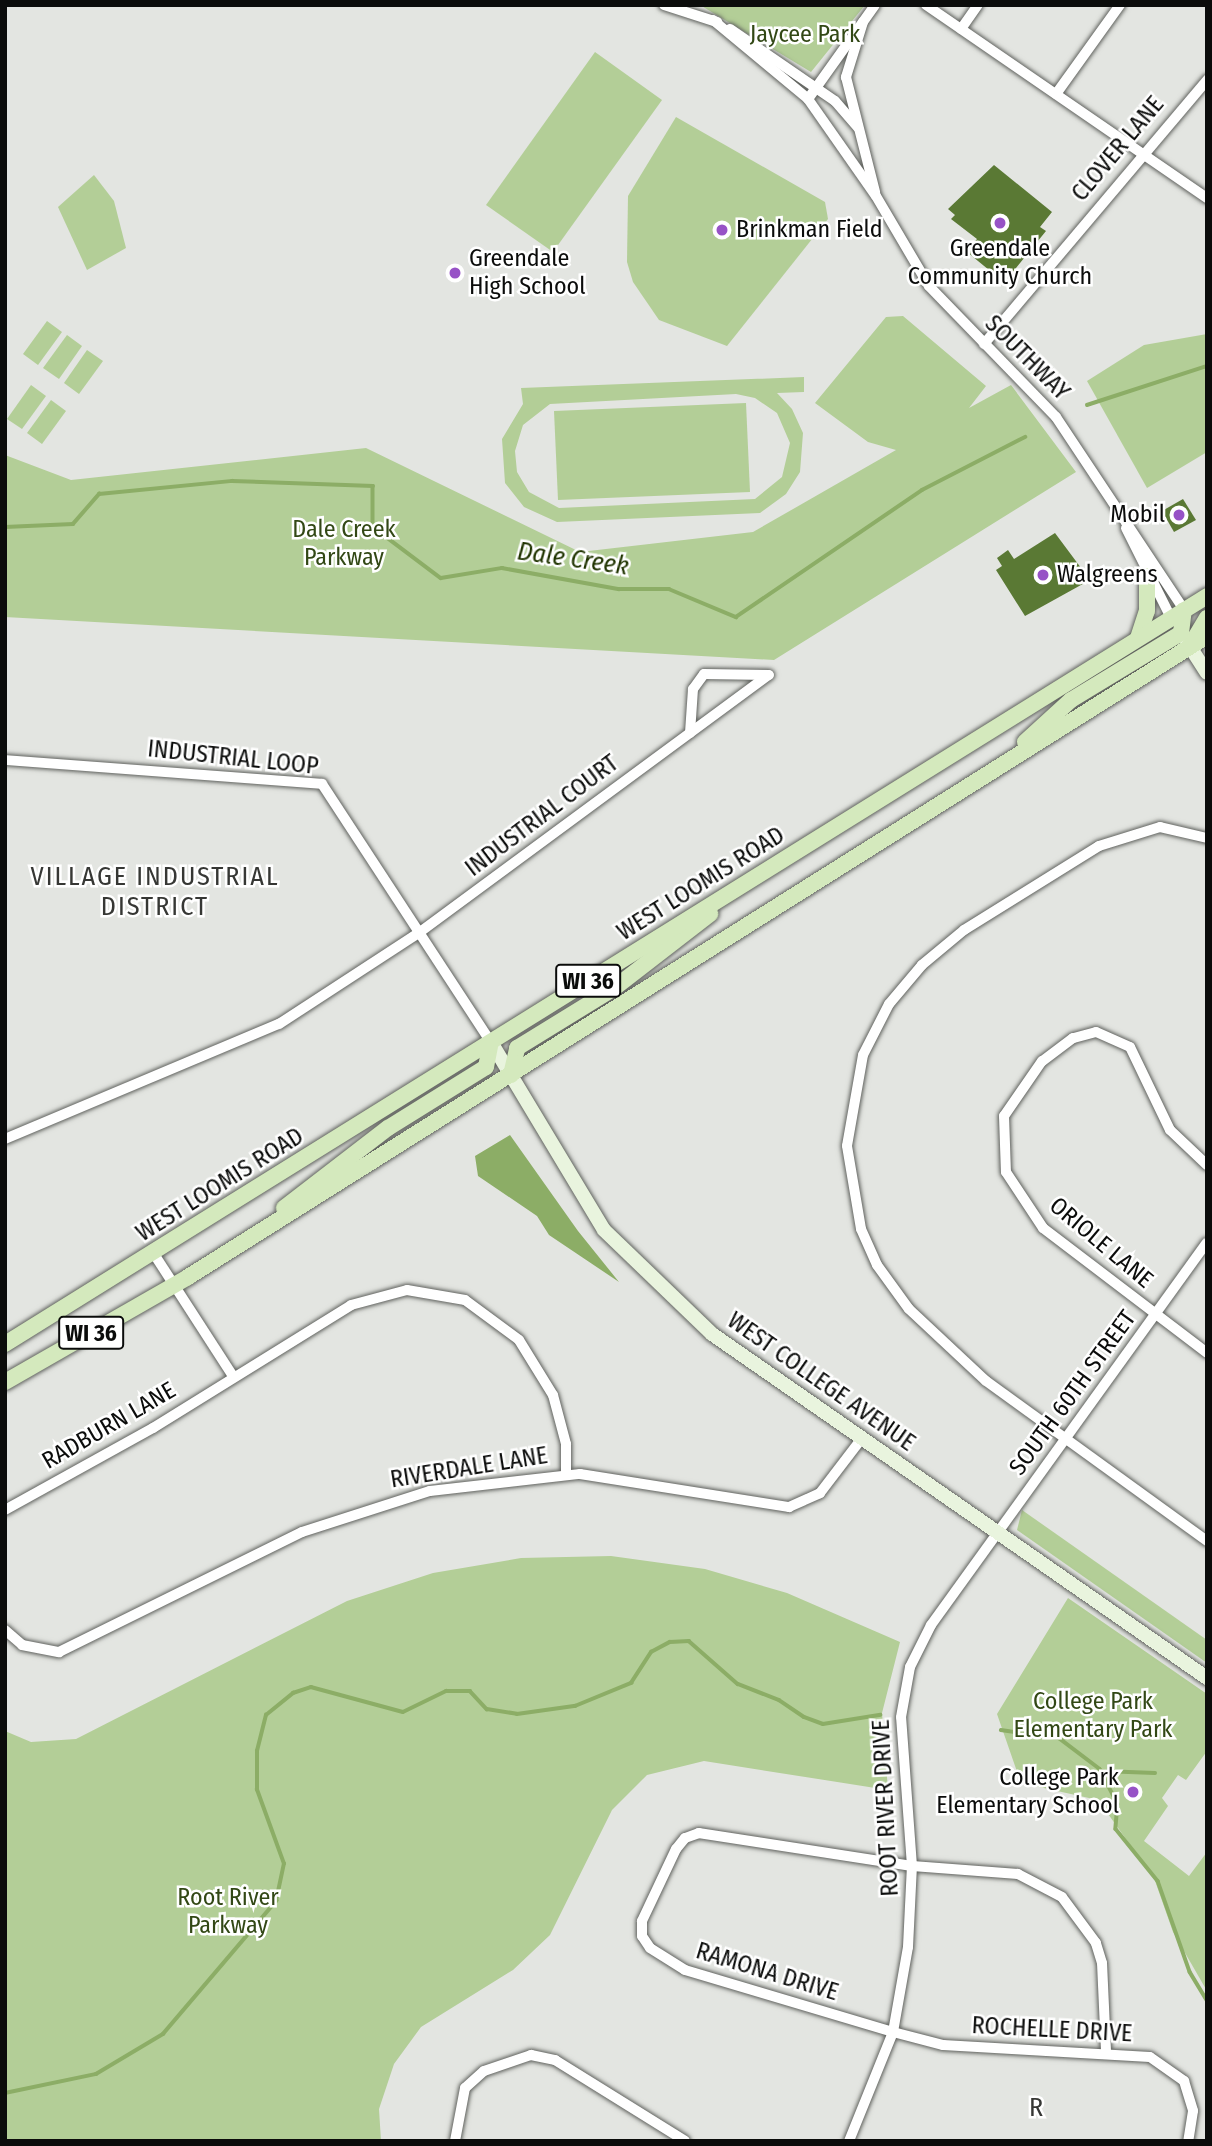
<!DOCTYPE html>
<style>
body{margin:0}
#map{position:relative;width:1212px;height:2146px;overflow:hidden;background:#e3e5e1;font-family:"Fira Sans Condensed",sans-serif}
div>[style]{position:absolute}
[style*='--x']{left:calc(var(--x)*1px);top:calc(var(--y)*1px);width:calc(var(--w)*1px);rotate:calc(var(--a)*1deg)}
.green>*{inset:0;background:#b3ce97}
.water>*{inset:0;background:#8cad66}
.stream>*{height:3.5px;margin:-1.75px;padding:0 1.75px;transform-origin:1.75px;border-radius:1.75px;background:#8cad66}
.building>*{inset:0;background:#5a7934}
.roads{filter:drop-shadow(0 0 2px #60625e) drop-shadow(0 0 2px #60625e)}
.street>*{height:10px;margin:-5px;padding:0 5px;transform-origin:5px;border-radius:5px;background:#fff}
.secondary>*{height:14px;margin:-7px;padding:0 7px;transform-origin:7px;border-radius:7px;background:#e9f4de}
.primary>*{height:16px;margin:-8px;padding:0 8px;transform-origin:8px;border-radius:8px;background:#d4e9bd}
.dots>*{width:19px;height:19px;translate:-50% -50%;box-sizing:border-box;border:4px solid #fff;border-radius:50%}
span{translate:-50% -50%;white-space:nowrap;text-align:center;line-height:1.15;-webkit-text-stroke:5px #fff;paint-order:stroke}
.shield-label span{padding:2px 5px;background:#fff;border:2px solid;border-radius:5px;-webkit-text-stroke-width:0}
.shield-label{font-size:23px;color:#0b0c0b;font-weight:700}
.park-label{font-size:24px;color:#324815}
.street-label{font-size:24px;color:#0b0c0b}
.poi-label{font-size:24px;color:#0b0c0b}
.left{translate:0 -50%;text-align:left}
.right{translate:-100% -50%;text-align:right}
.water-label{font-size:26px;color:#203400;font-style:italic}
.neighbourhood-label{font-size:26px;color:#363734;letter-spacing:2px}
.frame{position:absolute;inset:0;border:7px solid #0b0c0b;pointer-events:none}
</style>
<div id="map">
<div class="green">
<div style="clip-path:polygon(700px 5px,865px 5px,811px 72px)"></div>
<div style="clip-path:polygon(595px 52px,662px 100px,553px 252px,486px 205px)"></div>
<div style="clip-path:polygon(676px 117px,825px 202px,828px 219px,727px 346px,659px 320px,633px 282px,627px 262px,628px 196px)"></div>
<div style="clip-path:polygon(94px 175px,114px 201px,126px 248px,87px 270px,58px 207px)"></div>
<div style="clip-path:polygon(903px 316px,986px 386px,969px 408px,1011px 385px,1076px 472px,774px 660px,5px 617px,5px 455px,71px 480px,366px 448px,580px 552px,753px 532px,896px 450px,868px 442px,815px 403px,886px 317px)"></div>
<div style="clip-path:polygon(47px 321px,62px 332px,38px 365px,23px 354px)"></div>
<div style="clip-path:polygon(1207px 334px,1207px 452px,1147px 488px,1087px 381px,1144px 345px)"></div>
<div style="clip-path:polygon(67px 335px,82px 346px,59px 379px,43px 368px)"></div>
<div style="clip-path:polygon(87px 350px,103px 361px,79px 394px,64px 383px)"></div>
<div style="clip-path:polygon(evenodd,804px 377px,804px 392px,777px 393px,792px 409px,803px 433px,800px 472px,786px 494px,760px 513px,557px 522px,524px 507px,505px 483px,502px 439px,523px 404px,521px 388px,804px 377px,736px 394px,755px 398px,777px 413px,790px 443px,782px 477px,755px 499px,559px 508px,529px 492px,517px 472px,515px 451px,523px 425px,550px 404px,736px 394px)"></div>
<div style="clip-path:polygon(31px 385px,46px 396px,22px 429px,7px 419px)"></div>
<div style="clip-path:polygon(51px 400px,66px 411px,42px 444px,27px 433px)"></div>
<div style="clip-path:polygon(746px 403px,750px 492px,558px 500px,554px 411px)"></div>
<div style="clip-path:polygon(1022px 1510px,1207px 1640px,1207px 1663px,1017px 1530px)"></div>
<div style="clip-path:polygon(611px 1556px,705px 1569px,787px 1593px,900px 1642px,882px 1713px,888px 1790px,704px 1761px,647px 1775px,612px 1810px,550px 1935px,513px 1970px,421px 2027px,394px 2064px,379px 2109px,381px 2141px,5px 2141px,5px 1731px,31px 1742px,76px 1739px,347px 1601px,433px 1573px,521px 1558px)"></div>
<div style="clip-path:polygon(1068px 1598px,1207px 1694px,1207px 1751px,1186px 1780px,1178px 1775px,1162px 1798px,1168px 1806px,1144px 1841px,1189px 1876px,1207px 1852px,1207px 1991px,1173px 1932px,1154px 1878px,1098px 1800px,1021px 1783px,997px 1714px)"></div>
</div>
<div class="water">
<div style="clip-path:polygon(510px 1135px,578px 1231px,619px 1282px,549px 1235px,537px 1216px,478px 1176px,475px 1156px)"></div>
</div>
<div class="stream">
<div style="--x:1087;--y:405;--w:126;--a:-18"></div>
<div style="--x:5;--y:527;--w:68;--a:-2.5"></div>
<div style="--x:73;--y:524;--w:40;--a:-49"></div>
<div style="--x:99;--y:494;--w:134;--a:-5.6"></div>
<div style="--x:232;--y:481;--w:141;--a:2"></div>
<div style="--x:373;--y:486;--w:41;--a:90"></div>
<div style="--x:373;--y:527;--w:85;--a:36.9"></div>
<div style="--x:441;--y:578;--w:62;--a:-9.3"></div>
<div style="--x:502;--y:568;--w:119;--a:10.2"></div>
<div style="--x:619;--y:589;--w:50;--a:0"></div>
<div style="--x:669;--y:589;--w:73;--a:22.7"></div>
<div style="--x:736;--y:617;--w:225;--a:-34.3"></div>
<div style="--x:922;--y:490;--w:116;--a:-27.2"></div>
<div style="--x:1001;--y:1730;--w:59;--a:7.9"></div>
<div style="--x:1059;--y:1738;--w:51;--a:37.1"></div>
<div style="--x:1100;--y:1769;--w:39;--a:63"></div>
<div style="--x:1118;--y:1804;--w:25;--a:95"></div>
<div style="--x:1116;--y:1829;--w:67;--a:51.1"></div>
<div style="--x:1158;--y:1881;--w:96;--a:70.6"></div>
<div style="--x:1190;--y:1972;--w:33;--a:59"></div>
<div style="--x:1102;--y:1771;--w:53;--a:2.2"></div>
<div style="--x:5;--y:2093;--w:93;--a:-11.8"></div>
<div style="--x:96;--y:2074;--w:78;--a:-30.8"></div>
<div style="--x:163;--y:2034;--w:175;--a:-49.6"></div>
<div style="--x:276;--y:1901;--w:38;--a:-78"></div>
<div style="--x:284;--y:1864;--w:79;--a:-110"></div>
<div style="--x:257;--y:1790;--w:39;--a:-90"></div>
<div style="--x:257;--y:1751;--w:37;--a:-76"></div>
<div style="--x:266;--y:1715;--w:35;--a:-39"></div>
<div style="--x:293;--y:1693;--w:19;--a:-18"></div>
<div style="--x:311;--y:1687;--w:95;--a:15.2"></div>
<div style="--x:403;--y:1712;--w:48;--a:-26"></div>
<div style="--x:446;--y:1691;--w:24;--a:0"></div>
<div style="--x:470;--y:1691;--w:25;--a:47"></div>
<div style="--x:487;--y:1709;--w:30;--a:9"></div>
<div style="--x:517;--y:1714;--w:59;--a:-7.9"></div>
<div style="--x:575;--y:1706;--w:61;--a:-22.3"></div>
<div style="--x:631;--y:1683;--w:37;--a:-57"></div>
<div style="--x:651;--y:1652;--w:21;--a:-28"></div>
<div style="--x:670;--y:1642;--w:19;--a:-3"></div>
<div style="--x:689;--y:1641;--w:65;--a:41.3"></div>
<div style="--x:738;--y:1684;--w:44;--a:21.3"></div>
<div style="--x:779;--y:1700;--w:30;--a:34"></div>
<div style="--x:804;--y:1717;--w:20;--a:20"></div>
<div style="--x:823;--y:1724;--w:58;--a:-9"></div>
</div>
<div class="building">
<div style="clip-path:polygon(994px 165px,1052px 212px,1040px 227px,1046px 231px,1012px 273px,1008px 269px,1000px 279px,967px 252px,977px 239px,951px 219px,955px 215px,948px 209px)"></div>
<div style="clip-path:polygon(1183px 499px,1196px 520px,1174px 532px,1162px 511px)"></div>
<div style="clip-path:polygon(1055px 533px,1090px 580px,1025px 616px,996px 570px,1002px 566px,997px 558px,1008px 550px,1014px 559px)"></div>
</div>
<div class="roads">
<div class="street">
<div style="--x:664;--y:5;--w:56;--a:17.8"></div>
<div style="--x:926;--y:5;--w:341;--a:34.5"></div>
<div style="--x:713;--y:20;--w:124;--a:39.7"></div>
<div style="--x:808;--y:99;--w:118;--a:55"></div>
<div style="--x:876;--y:196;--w:104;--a:59.5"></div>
<div style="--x:929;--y:286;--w:182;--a:45.9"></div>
<div style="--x:1056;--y:417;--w:232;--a:56.4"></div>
<div style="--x:863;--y:22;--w:58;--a:107.2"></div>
<div style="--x:846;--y:77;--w:119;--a:75.8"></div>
<div style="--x:730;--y:29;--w:127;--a:34.4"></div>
<div style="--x:835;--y:101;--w:35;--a:49"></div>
<div style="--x:961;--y:29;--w:29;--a:-55"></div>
<div style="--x:1056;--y:94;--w:110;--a:-54.3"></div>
<div style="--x:808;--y:99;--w:115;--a:-54.5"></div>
<div style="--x:984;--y:344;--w:346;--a:-49.8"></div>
<div style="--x:1126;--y:528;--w:101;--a:63.4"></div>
<div style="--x:5;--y:760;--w:318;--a:4.3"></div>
<div style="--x:322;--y:784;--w:308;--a:56.8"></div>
<div style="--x:1207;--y:838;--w:48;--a:-166.8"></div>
<div style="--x:1160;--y:827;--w:64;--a:162.7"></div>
<div style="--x:1099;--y:846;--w:159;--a:148.1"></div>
<div style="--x:964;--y:930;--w:55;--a:140.2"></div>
<div style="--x:922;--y:965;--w:51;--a:130.2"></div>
<div style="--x:889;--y:1004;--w:57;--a:117"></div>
<div style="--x:863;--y:1055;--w:92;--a:100"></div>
<div style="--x:847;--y:1146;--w:84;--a:80.4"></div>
<div style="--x:861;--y:1229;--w:39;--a:66"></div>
<div style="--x:877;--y:1265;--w:54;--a:54"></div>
<div style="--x:909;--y:1309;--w:105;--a:43.1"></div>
<div style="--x:986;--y:1381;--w:273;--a:35.9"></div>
<div style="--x:5;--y:1139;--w:297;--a:-22.8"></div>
<div style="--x:279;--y:1024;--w:168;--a:-33.1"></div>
<div style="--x:420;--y:932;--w:433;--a:-36.4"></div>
<div style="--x:769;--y:675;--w:65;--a:-179.1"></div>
<div style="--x:704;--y:674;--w:19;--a:126"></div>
<div style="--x:693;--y:689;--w:44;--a:93.9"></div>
<div style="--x:1207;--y:1165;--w:51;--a:-136.6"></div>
<div style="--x:1170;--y:1130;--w:92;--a:-115.7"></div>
<div style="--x:1130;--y:1047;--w:37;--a:-156"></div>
<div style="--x:1096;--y:1032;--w:24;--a:165"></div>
<div style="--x:1073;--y:1038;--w:39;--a:143"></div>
<div style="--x:1042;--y:1061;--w:67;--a:124.6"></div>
<div style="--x:1004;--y:1116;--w:56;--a:88"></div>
<div style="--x:1006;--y:1172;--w:67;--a:56.5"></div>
<div style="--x:1043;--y:1228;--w:206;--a:37.3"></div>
<div style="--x:154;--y:1254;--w:145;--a:57.1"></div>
<div style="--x:5;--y:1510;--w:169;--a:-29"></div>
<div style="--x:153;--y:1428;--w:233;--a:-31.8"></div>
<div style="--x:351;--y:1305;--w:58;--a:-15"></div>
<div style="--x:407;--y:1290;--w:59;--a:9.8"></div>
<div style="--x:465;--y:1300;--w:67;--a:36.5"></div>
<div style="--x:519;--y:1340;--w:65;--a:58.3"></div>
<div style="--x:553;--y:1395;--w:51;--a:75.1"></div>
<div style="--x:566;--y:1444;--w:30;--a:90"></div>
<div style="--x:5;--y:1630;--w:23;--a:41"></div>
<div style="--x:22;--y:1645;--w:38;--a:11"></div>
<div style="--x:59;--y:1652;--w:271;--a:-26.3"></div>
<div style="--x:302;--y:1532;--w:134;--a:-17.8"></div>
<div style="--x:430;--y:1491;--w:151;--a:-6.5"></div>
<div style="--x:580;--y:1474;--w:212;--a:9"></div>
<div style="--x:789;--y:1507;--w:34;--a:-24"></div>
<div style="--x:820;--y:1493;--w:69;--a:-52.6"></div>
<div style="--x:1106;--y:2051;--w:88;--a:-92.6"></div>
<div style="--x:1102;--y:1963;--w:21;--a:-107"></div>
<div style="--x:1096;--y:1943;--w:57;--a:-126.5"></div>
<div style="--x:1062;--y:1897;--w:50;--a:-152.4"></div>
<div style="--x:1018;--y:1874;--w:106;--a:-175.7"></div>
<div style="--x:912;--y:1866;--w:216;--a:-171.2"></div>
<div style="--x:699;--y:1833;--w:15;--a:160"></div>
<div style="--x:685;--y:1838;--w:14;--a:129"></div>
<div style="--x:676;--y:1849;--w:80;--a:115.3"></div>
<div style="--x:642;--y:1921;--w:15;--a:90"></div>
<div style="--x:642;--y:1936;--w:14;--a:56"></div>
<div style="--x:650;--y:1948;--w:41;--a:32.2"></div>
<div style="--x:685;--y:1970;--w:217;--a:16.6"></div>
<div style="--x:893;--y:2032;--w:52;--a:14.6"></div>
<div style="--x:943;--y:2045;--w:207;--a:3.3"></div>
<div style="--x:1150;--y:2057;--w:42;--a:35.2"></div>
<div style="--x:1184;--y:2081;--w:31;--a:73"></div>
<div style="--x:1193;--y:2111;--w:30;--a:99"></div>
<div style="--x:455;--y:2141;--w:54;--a:-79.3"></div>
<div style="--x:465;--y:2088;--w:25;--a:-42"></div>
<div style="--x:484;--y:2071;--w:50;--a:-18.8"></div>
<div style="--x:531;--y:2055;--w:25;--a:12"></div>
<div style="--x:555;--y:2060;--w:153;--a:31.9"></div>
<div style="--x:849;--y:2141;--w:118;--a:-68"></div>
<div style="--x:893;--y:2032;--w:86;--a:-80"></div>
<div style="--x:908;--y:1947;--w:81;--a:-87.2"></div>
<div style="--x:912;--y:1866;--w:149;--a:-94.2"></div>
<div style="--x:901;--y:1717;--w:51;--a:-79.8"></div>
<div style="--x:910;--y:1667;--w:47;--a:-63.4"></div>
<div style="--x:931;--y:1625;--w:471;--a:-54.2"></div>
</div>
<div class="secondary">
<div style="--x:1185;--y:639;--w:40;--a:57.1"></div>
<div style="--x:491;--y:1042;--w:219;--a:59"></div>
<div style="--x:604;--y:1230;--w:150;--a:43.9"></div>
<div style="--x:712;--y:1334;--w:603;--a:34.8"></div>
</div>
<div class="primary">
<div style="--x:1138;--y:638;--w:28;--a:-72"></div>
<div style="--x:1147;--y:611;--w:35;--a:-90"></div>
<div style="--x:1190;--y:646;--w:33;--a:-59"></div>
<div style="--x:1025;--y:742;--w:62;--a:-42.4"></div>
<div style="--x:1071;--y:700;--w:129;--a:-31.3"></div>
<div style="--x:1181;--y:633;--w:23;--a:-83"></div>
<div style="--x:511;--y:1075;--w:28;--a:-77"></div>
<div style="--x:517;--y:1048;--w:113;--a:-31.6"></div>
<div style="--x:613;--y:989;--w:123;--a:-37.7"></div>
<div style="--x:284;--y:1208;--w:131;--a:-37.6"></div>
<div style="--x:388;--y:1128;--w:115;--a:-31.9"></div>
<div style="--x:486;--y:1067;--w:25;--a:-79"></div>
<div style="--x:5;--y:1344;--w:1416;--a:-31.89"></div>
<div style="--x:5;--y:1382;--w:211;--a:-29.8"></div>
<div style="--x:188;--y:1277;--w:1204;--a:-32.17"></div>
</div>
</div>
<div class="dots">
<div style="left:1000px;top:223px;background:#9752c6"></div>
<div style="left:722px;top:230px;background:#9752c6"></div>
<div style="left:455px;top:273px;background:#9752c6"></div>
<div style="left:1179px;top:515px;background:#9752c6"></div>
<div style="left:1043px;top:575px;background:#9752c6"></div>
<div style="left:1133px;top:1792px;background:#9752c6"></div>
</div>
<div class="shield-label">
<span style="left:588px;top:981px">WI 36</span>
<span style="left:91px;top:1333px">WI 36</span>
</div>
<div class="park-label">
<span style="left:805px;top:35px">Jaycee Park</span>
<span style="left:344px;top:544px">Dale Creek<br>Parkway</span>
<span style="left:1093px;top:1716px">College Park<br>Elementary Park</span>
<span style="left:228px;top:1912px">Root River<br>Parkway</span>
</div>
<div class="street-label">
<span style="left:1118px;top:149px;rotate:-50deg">CLOVER LANE</span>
<span style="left:1027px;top:358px;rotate:45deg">SOUTHWAY</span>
<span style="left:233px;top:758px;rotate:6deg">INDUSTRIAL LOOP</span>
<span style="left:542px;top:816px;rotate:-37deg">INDUSTRIAL COURT</span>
<span style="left:701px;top:884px;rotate:-32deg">WEST LOOMIS ROAD</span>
<span style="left:220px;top:1185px;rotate:-32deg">WEST LOOMIS ROAD</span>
<span style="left:1101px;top:1243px;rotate:40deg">ORIOLE LANE</span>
<span style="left:821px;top:1382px;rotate:35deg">WEST COLLEGE AVENUE</span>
<span style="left:1073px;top:1393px;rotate:-54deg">SOUTH 60TH STREET</span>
<span style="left:109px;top:1426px;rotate:-30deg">RADBURN LANE</span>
<span style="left:469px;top:1468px;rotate:-9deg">RIVERDALE LANE</span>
<span style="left:886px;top:1808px;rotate:-93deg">ROOT RIVER DRIVE</span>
<span style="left:767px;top:1972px;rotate:17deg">RAMONA DRIVE</span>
<span style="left:1052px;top:2030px;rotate:3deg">ROCHELLE DRIVE</span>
</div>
<div class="poi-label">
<span class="left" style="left:736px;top:230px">Brinkman Field</span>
<span style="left:1000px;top:263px">Greendale<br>Community Church</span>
<span class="left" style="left:469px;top:273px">Greendale<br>High School</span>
<span class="right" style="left:1165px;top:515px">Mobil</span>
<span class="left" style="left:1057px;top:575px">Walgreens</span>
<span class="right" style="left:1119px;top:1792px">College Park<br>Elementary School</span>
</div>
<div class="water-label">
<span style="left:573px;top:559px;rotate:8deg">Dale Creek</span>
</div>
<div class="neighbourhood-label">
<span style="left:155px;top:892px">VILLAGE INDUSTRIAL<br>DISTRICT</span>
<span style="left:1037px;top:2108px">R</span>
</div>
<div class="frame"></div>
</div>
